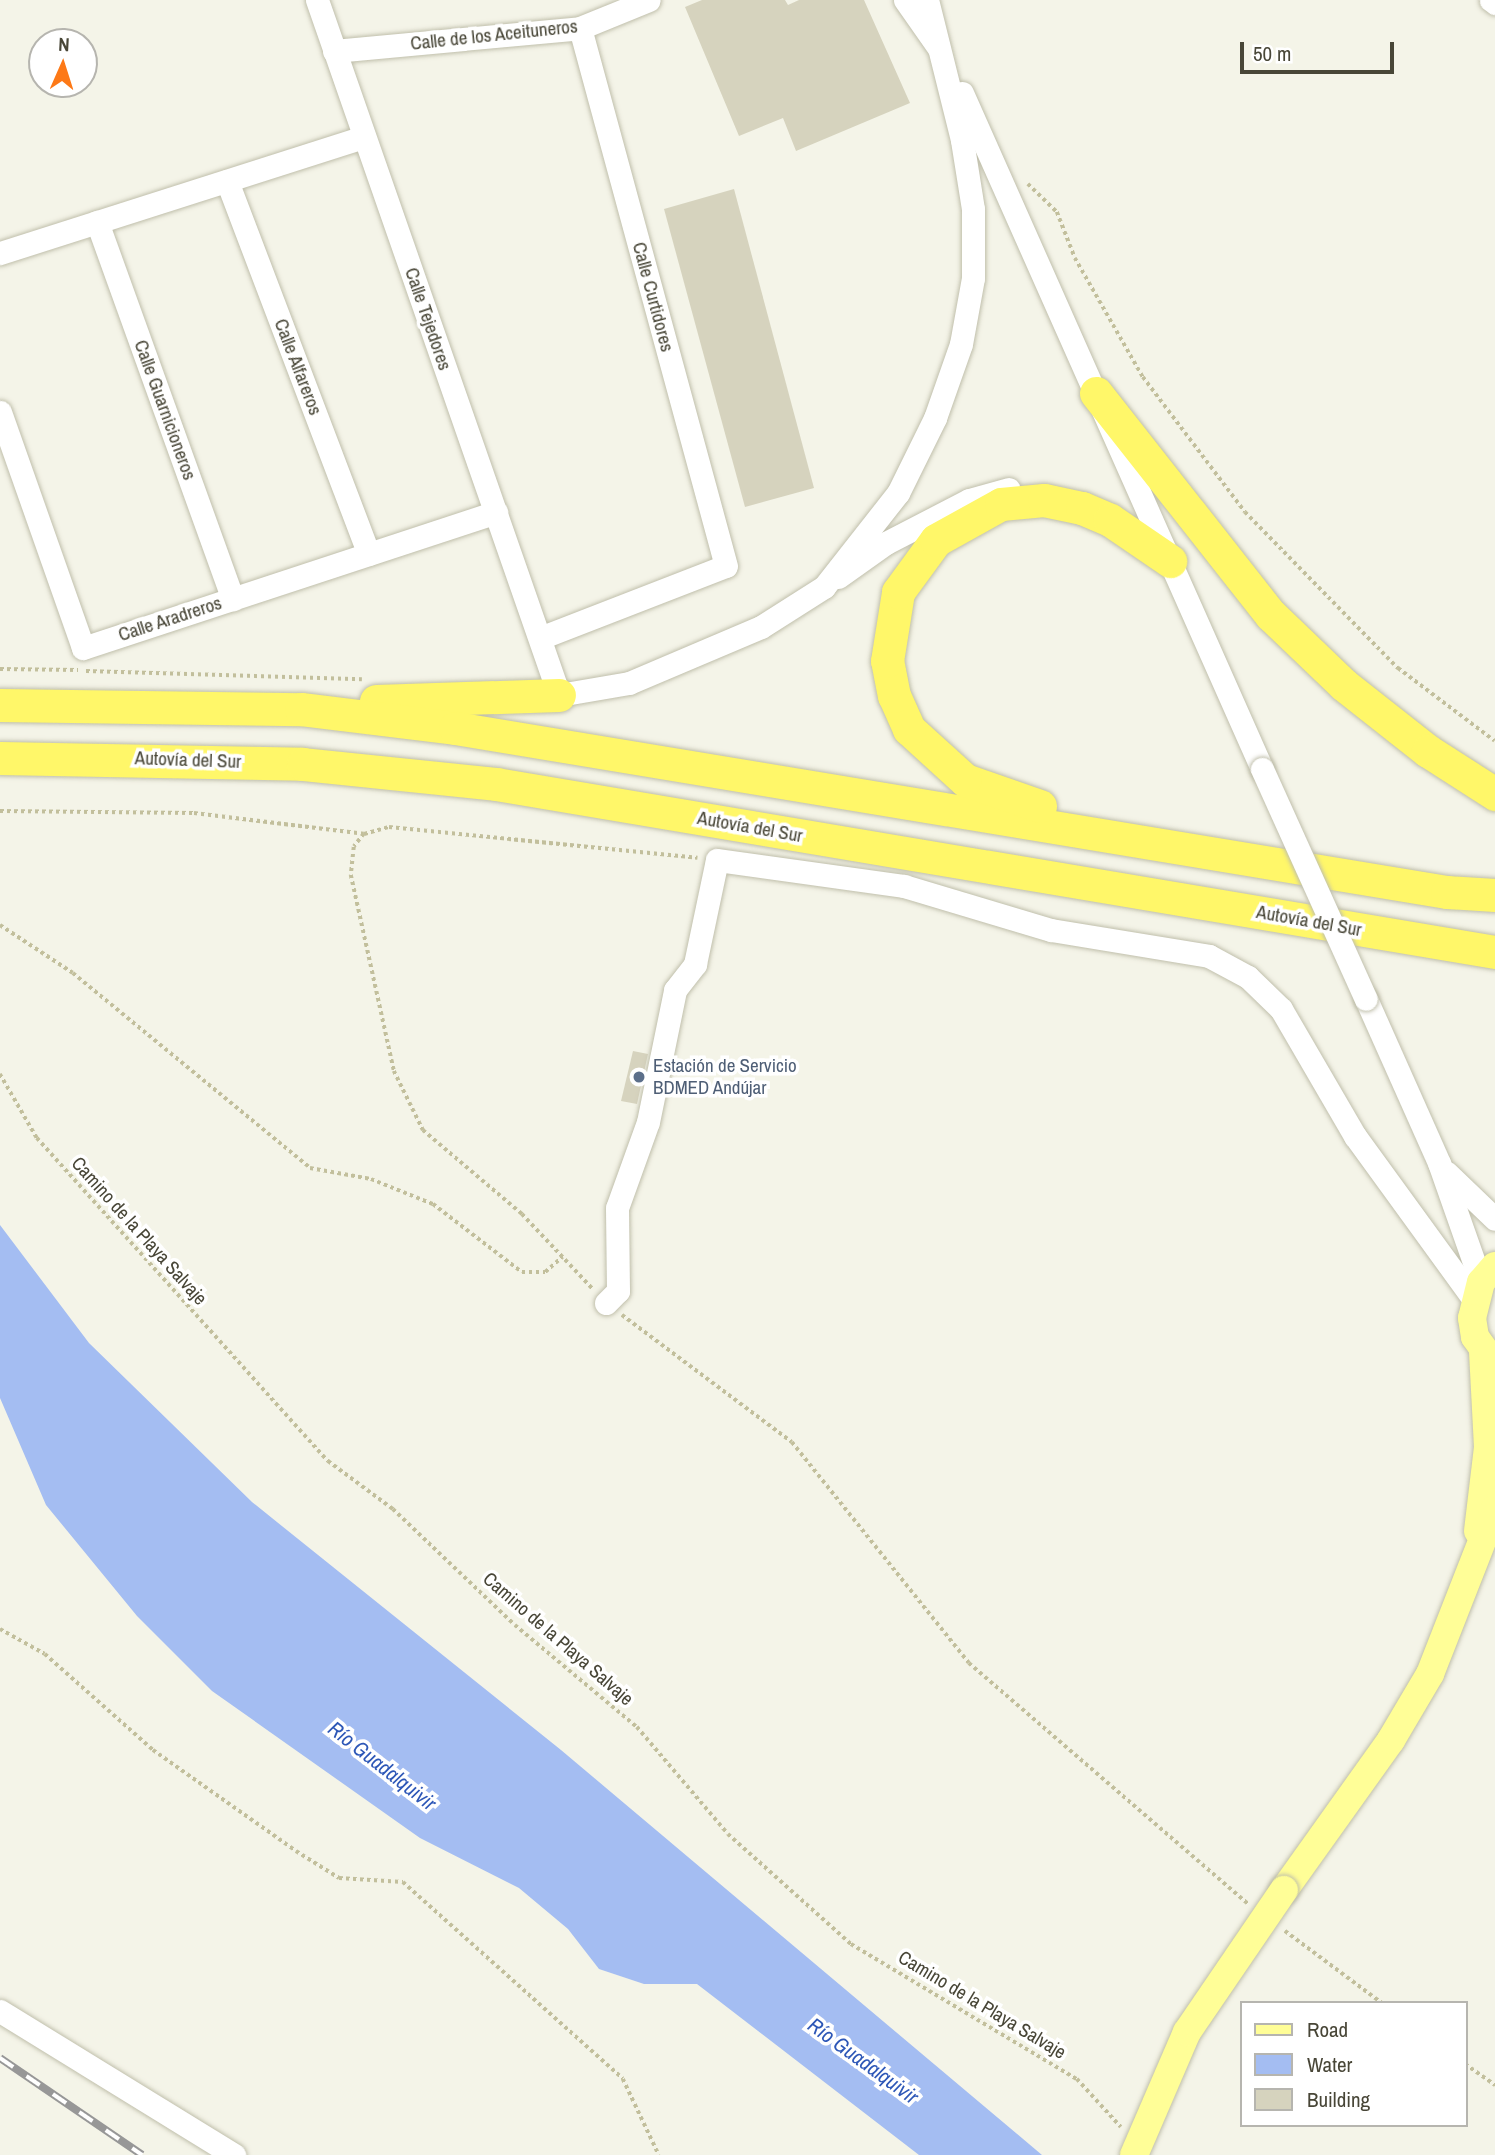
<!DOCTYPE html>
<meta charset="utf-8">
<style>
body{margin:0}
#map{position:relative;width:1495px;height:2155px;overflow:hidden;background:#f4f4e8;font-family:"Archivo Narrow",sans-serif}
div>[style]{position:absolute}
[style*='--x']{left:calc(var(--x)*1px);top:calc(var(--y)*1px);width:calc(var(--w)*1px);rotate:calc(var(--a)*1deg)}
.water>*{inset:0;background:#a4bdf2}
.building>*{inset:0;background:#d6d3be}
.path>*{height:3.5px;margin-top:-1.75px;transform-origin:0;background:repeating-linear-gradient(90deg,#c2bf9c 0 3.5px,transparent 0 7px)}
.roads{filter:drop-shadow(0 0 2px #c0bfab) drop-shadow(0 0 2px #c0bfab)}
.minor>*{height:23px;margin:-11.5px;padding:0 11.5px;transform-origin:11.5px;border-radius:11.5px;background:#fff}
.major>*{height:28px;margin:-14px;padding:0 14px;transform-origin:14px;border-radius:14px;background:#fffe97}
.highway>*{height:33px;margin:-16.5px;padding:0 16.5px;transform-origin:16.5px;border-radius:16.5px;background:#fff769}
.rail>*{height:8px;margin-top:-4px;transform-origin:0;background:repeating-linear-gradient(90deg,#fff 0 16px,#979797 0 32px);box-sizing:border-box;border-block:2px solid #979797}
.bridges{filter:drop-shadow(0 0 2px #c0bfab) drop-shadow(0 0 2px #c0bfab)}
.minor-bridge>*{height:23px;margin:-11.5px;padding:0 11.5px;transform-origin:11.5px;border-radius:11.5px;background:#fff}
.major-bridge>*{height:28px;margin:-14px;padding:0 14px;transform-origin:14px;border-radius:14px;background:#fffe97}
.dots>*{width:19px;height:19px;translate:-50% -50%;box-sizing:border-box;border:4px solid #fff;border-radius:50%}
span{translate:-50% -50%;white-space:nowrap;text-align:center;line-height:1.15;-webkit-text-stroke:7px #fff;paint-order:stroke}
.street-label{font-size:19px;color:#484637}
.service-label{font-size:19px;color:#4e5e75}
.left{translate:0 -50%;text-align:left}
.water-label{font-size:21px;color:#2d57b7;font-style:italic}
.legend{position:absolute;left:1240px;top:2001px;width:228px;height:126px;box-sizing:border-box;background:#fff;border:2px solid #b6b5af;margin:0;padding:9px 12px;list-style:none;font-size:21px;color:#484637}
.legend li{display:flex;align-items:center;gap:14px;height:35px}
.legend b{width:35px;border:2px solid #b6b5af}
.north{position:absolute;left:28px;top:28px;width:70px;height:70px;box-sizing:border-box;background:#fff;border:2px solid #b6b5af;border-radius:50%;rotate:3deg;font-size:19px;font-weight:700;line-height:28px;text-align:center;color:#484637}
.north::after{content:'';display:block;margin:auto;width:24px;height:32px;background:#fd7917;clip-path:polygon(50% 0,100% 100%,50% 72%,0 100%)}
.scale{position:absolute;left:1240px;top:42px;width:154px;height:32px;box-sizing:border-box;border:4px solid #484637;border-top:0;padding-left:9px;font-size:21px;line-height:24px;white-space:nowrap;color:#484637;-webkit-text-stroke:5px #fff;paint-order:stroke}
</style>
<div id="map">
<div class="water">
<div style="clip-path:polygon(0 1225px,89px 1343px,252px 1502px,561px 1750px,1042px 2155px,919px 2155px,697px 1984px,644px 1984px,599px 1969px,568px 1929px,519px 1888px,420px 1838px,212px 1691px,137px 1616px,46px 1505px,0 1398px)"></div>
</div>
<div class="building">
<div style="clip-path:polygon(702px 0,785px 0,788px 5px,799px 0,864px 0,910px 103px,796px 151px,783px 118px,739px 136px,685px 7px)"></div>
<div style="clip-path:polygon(734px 189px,814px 488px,745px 507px,664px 209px)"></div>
<div style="clip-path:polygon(633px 1051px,648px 1054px,637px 1104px,621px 1101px)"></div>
</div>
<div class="path">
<div style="--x:1028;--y:184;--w:40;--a:44"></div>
<div style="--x:1057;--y:212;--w:49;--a:68.6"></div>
<div style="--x:1075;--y:258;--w:137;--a:60.3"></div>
<div style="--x:1143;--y:377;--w:169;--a:52.9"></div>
<div style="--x:1245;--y:512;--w:219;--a:45.6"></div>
<div style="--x:1398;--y:668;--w:121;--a:37"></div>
<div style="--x:0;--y:669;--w:78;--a:0.7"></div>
<div style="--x:86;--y:671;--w:276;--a:1.7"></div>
<div style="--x:0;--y:811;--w:194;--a:0.6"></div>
<div style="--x:194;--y:813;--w:171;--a:7"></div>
<div style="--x:364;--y:834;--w:26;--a:-16"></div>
<div style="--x:389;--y:827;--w:310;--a:5.7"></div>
<div style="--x:364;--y:834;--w:16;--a:128"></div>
<div style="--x:354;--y:847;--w:28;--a:96"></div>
<div style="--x:351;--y:875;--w:201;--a:77.6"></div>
<div style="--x:394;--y:1071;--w:66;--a:63.8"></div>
<div style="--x:423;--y:1130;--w:130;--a:40.3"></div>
<div style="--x:522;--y:1214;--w:103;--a:46.6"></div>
<div style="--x:0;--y:925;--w:87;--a:33.3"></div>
<div style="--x:73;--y:973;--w:307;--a:39.4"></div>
<div style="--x:310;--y:1168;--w:62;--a:10.2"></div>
<div style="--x:371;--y:1179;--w:67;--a:22"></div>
<div style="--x:433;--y:1204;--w:112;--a:37.4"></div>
<div style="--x:522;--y:1272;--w:23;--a:0"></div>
<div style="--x:545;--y:1272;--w:23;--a:-41"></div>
<div style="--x:0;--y:1074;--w:74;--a:60"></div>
<div style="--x:37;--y:1138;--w:435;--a:48"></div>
<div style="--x:328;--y:1461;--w:81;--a:36.4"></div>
<div style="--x:393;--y:1509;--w:168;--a:43.6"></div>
<div style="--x:515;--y:1625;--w:159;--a:39.9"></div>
<div style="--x:637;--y:1727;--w:140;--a:49.6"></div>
<div style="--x:728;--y:1834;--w:165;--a:41.8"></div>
<div style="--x:851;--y:1944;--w:263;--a:30.9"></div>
<div style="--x:1077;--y:2079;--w:65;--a:47.5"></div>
<div style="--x:622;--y:1315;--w:212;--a:36.8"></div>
<div style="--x:792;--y:1442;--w:283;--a:51.3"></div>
<div style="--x:969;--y:1663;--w:369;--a:40.8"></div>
<div style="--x:0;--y:1629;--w:51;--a:29.1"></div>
<div style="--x:45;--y:1654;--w:144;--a:41.6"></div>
<div style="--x:153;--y:1750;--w:175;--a:35.2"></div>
<div style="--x:296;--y:1851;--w:51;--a:32.1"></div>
<div style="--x:339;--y:1878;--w:64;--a:3.6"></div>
<div style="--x:403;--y:1882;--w:295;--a:41.8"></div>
<div style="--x:623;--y:2079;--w:84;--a:64.7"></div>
<div style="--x:1285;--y:1931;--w:121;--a:36.6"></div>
<div style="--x:1465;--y:2064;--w:37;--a:35"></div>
</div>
<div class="roads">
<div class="minor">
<div style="--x:317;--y:0;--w:736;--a:70.8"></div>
<div style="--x:559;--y:695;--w:71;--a:-9.7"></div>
<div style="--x:629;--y:683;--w:143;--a:-23"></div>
<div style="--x:761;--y:627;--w:75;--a:-32.4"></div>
<div style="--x:824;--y:587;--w:120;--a:-51.8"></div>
<div style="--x:898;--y:493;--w:84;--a:-63.7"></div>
<div style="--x:935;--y:418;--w:78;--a:-70.6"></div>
<div style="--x:961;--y:344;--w:67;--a:-79.7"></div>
<div style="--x:973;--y:278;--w:69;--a:-90"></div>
<div style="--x:973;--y:209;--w:70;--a:-99.1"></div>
<div style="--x:962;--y:140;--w:144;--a:-104"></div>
<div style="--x:905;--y:0;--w:57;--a:54.9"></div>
<div style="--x:1491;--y:0;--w:5;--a:37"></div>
<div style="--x:334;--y:51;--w:247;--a:-5.3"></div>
<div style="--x:580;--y:28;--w:74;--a:-22.1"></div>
<div style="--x:962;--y:93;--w:740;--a:66.07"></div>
<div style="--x:227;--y:181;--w:399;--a:69.2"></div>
<div style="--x:97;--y:222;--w:401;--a:70.2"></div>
<div style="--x:0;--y:253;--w:382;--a:-17.7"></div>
<div style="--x:0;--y:412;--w:250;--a:70.6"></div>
<div style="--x:83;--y:648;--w:435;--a:-18.2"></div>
<div style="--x:838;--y:577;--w:59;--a:-35.3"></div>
<div style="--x:886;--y:543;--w:93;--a:-27.4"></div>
<div style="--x:969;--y:500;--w:41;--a:-15.4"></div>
<div style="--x:540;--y:638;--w:199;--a:-21.2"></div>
<div style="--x:726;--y:566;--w:557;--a:-105.18"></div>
<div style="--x:1366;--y:999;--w:180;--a:66"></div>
<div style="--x:1439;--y:1163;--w:126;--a:70.6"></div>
<div style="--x:1447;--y:1173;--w:66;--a:43.8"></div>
<div style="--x:606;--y:1303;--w:17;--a:-45"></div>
<div style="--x:618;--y:1291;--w:83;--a:-90.7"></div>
<div style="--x:617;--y:1208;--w:91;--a:-70.2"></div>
<div style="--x:648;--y:1122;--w:135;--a:-78.4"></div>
<div style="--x:675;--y:990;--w:33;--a:-52"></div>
<div style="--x:695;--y:964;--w:106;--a:-78.1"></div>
<div style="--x:717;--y:860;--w:189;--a:7.9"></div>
<div style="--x:904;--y:886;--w:153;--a:16.7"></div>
<div style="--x:1051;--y:930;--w:160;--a:9.3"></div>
<div style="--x:1209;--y:956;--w:44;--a:28.3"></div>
<div style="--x:1248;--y:977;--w:46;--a:44.1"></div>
<div style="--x:1281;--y:1009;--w:147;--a:59.8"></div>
<div style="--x:1355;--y:1136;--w:203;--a:54"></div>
<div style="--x:0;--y:2011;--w:275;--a:31.6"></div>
</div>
<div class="major">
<div style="--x:1495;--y:1266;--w:21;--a:131"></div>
<div style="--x:1481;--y:1282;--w:37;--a:104"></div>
<div style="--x:1472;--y:1318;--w:19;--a:81"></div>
<div style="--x:1475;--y:1337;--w:34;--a:54"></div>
<div style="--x:1478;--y:1531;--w:85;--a:-83.2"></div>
<div style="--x:1488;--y:1447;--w:94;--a:-93"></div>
<div style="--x:1284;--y:1890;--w:184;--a:-54.5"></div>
<div style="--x:1391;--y:1740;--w:77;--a:-59.4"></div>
<div style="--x:1430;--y:1674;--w:178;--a:-68.6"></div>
</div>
<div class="highway">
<div style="--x:1096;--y:393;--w:283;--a:51.8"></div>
<div style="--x:1271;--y:615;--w:101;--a:43.8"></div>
<div style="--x:1344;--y:685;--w:107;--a:38.2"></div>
<div style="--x:1428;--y:751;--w:80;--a:32.7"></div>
<div style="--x:376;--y:701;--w:183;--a:-1.9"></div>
<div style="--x:0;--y:705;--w:301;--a:0.8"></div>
<div style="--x:301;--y:709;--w:155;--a:7"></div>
<div style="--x:455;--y:728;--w:1005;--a:9.39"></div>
<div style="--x:1447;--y:892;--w:48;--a:3.6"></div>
<div style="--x:0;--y:758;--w:303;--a:1.1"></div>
<div style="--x:303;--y:764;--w:194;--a:5.9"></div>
<div style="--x:496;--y:784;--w:1013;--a:9.55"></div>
<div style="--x:1040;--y:806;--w:79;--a:-160.9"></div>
<div style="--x:965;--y:780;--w:76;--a:-137.7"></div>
<div style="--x:909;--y:729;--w:36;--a:-114"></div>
<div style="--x:894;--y:696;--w:36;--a:-101"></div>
<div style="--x:887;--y:661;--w:70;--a:-80.9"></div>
<div style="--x:898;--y:592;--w:64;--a:-53.8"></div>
<div style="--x:936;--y:540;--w:74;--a:-29"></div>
<div style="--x:1001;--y:504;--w:43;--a:-5.3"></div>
<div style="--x:1044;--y:500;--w:39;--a:12"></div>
<div style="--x:1082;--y:508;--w:30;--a:23"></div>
<div style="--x:1110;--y:520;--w:73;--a:34.3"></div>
</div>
</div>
<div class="rail">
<div style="--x:0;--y:2058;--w:172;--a:34.3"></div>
</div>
<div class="bridges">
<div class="minor-bridge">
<div style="--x:1262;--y:769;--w:252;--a:65.7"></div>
</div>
<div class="major-bridge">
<div style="--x:1134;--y:2155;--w:134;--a:-66.7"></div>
<div style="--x:1187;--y:2032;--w:172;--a:-55.7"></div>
</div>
</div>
<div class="dots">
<div style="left:639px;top:1077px;background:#5c6f8a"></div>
</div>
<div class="street-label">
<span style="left:494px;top:35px;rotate:-6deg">Calle de los Aceituneros</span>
<span style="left:653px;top:297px;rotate:75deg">Calle Curtidores</span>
<span style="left:428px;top:319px;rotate:71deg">Calle Tejedores</span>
<span style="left:298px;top:367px;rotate:69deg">Calle Alfareros</span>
<span style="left:165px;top:410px;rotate:70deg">Calle Guarnicioneros</span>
<span style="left:170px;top:619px;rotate:-18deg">Calle Aradreros</span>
<span style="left:188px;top:760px;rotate:2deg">Autovía del Sur</span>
<span style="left:750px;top:827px;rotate:10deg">Autovía del Sur</span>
<span style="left:1309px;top:921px;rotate:10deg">Autovía del Sur</span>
<span style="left:139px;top:1231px;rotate:48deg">Camino de la Playa Salvaje</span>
<span style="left:558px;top:1639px;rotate:41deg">Camino de la Playa Salvaje</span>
<span style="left:982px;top:2005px;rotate:31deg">Camino de la Playa Salvaje</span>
</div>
<div class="service-label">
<span class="left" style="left:653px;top:1077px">Estación de Servicio<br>BDMED Andújar</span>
</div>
<div class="water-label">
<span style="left:382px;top:1766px;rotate:38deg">Río Guadalquivir</span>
<span style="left:863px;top:2061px;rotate:36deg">Río Guadalquivir</span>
</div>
<ul class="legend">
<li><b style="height:9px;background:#fffe97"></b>Road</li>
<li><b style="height:19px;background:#a4bdf2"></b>Water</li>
<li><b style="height:19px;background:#d6d3be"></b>Building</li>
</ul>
<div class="north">N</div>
<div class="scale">50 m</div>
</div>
